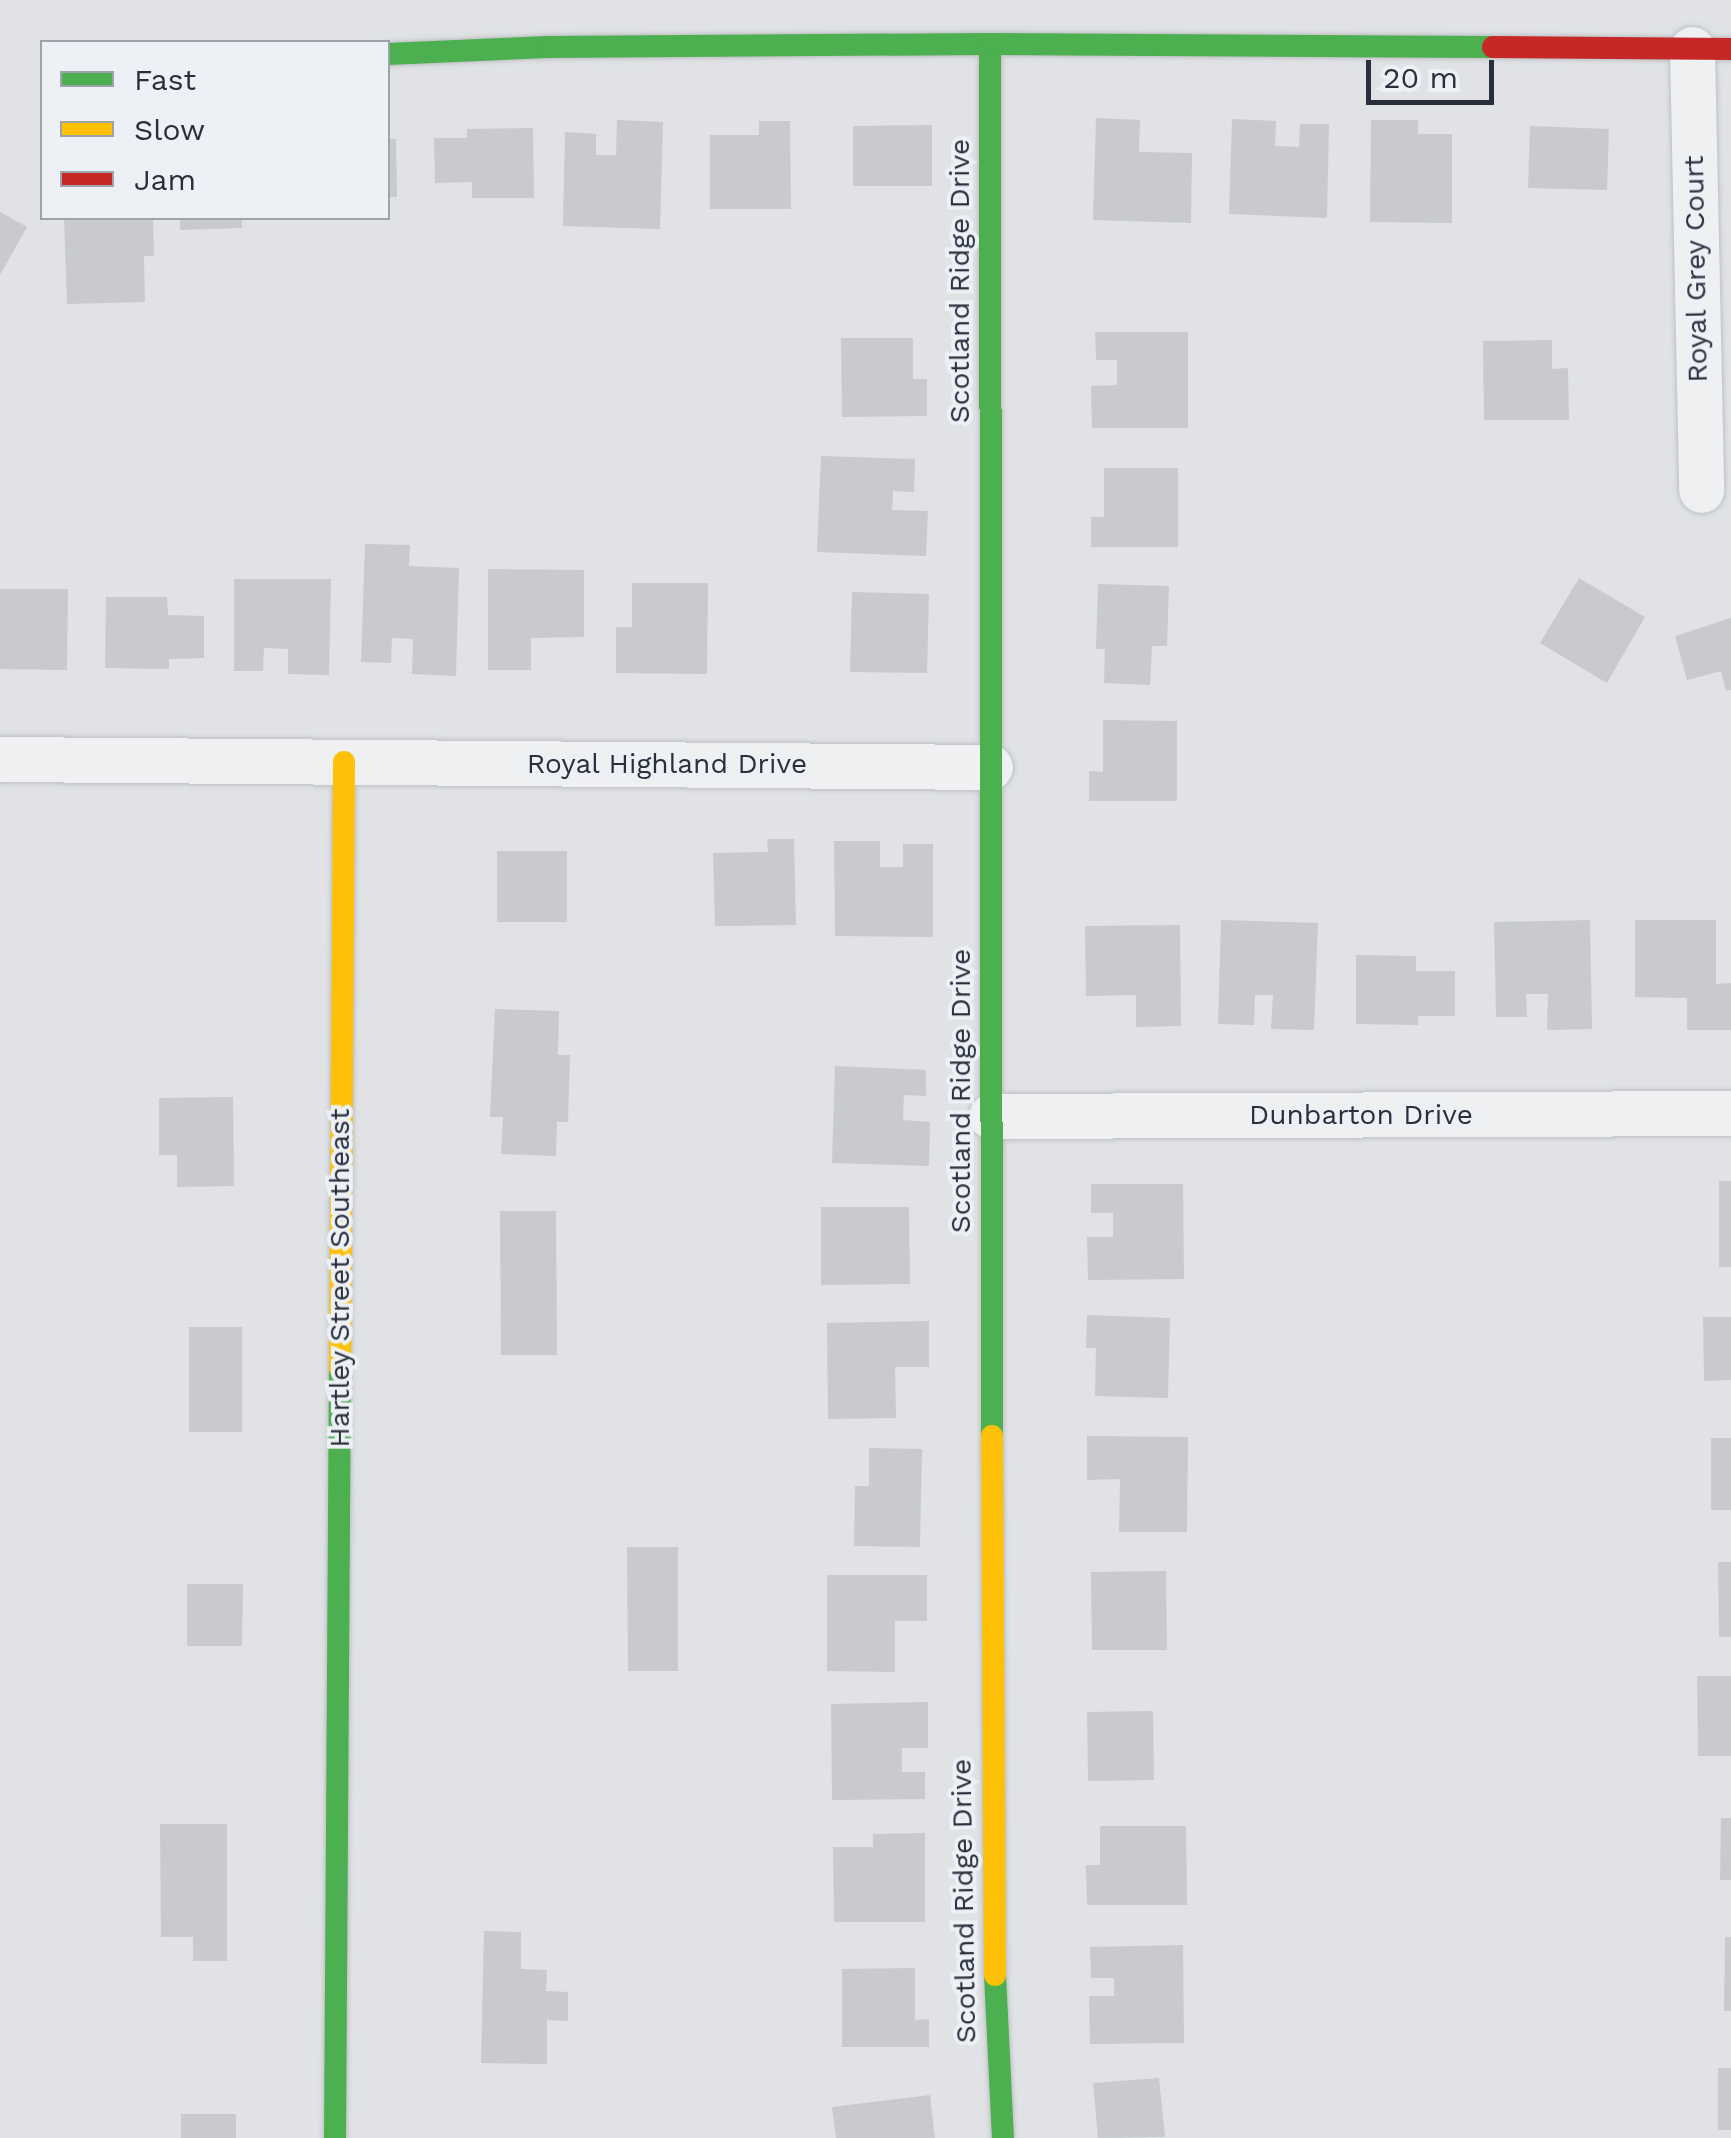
<!DOCTYPE html>
<style>
body{margin:0}
#map{position:relative;width:1731px;height:2138px;overflow:hidden;background:#e0e2e5;font-family:"Work Sans",sans-serif}
div>[style]{position:absolute}
[style*='--x']{left:calc(var(--x)*1px);top:calc(var(--y)*1px);width:calc(var(--w)*1px);rotate:calc(var(--a)*1deg)}
.building>*{inset:0;background:#c8cacd}
.roads{filter:drop-shadow(0 0 2px #bec0c3) drop-shadow(0 0 2px #bec0c3)}
.street>*{height:45px;margin:-22.5px;padding:0 22.5px;transform-origin:22.5px;border-radius:22.5px;background:#eff0f2}
.fast>*{height:22px;margin:-11px;padding:0 11px;transform-origin:11px;border-radius:11px;background:#4caf50}
.slow>*{height:22px;margin:-11px;padding:0 11px;transform-origin:11px;border-radius:11px;background:#ffc107}
.jam>*{height:22px;margin:-11px;padding:0 11px;transform-origin:11px;border-radius:11px;background:#c62828}
span{translate:-50% -50%;white-space:nowrap;text-align:center;line-height:1.15;-webkit-text-stroke:8px #edf0f5;paint-order:stroke}
.street-label{font-size:28px;color:#282f3d}
.legend{position:absolute;left:40px;top:40px;width:350px;height:180px;box-sizing:border-box;background:#edf0f5;border:2px solid #9ea3ab;margin:0;padding:12px 18px;list-style:none;font-size:30px;color:#282f3d}
.legend li{display:flex;align-items:center;gap:20px;height:50px}
.legend b{width:50px;border:2px solid #9ea3ab}
.scale{position:absolute;left:1366px;top:60px;width:128px;height:45px;box-sizing:border-box;border:5px solid #282f3d;border-top:0;padding-left:12px;font-size:30px;line-height:35px;white-space:nowrap;color:#282f3d;-webkit-text-stroke:8px #edf0f5;paint-order:stroke}
</style>
<div id="map">
<div class="building">
<div style="clip-path:polygon(1096px 118px,1140px 120px,1139px 152px,1192px 153px,1191px 223px,1093px 220px)"></div>
<div style="clip-path:polygon(1232px 119px,1276px 121px,1275px 146px,1299px 147px,1300px 124px,1329px 124px,1327px 218px,1229px 214px)"></div>
<div style="clip-path:polygon(617px 120px,663px 122px,660px 229px,563px 226px,565px 132px,596px 134px,596px 155px,616px 155px)"></div>
<div style="clip-path:polygon(1371px 120px,1418px 120px,1418px 134px,1452px 134px,1452px 223px,1370px 222px)"></div>
<div style="clip-path:polygon(759px 121px,790px 121px,791px 209px,710px 209px,710px 135px,759px 135px)"></div>
<div style="clip-path:polygon(932px 125px,932px 186px,853px 186px,853px 126px)"></div>
<div style="clip-path:polygon(1530px 126px,1609px 129px,1607px 190px,1528px 188px)"></div>
<div style="clip-path:polygon(533px 128px,534px 198px,472px 198px,472px 182px,435px 183px,434px 138px,467px 138px,467px 129px)"></div>
<div style="clip-path:polygon(388px 139px,396px 139px,397px 197px,388px 197px)"></div>
<div style="clip-path:polygon(0 212px,27px 227px,0 275px)"></div>
<div style="clip-path:polygon(64px 218px,153px 218px,154px 256px,144px 256px,145px 302px,67px 304px)"></div>
<div style="clip-path:polygon(180px 218px,242px 218px,242px 228px,180px 230px)"></div>
<div style="clip-path:polygon(1095px 332px,1188px 332px,1188px 428px,1092px 428px,1091px 386px,1117px 385px,1117px 360px,1096px 360px)"></div>
<div style="clip-path:polygon(841px 338px,913px 338px,913px 379px,927px 379px,927px 416px,842px 417px)"></div>
<div style="clip-path:polygon(1552px 340px,1552px 369px,1568px 368px,1569px 420px,1484px 420px,1483px 341px)"></div>
<div style="clip-path:polygon(821px 456px,915px 459px,914px 492px,893px 491px,892px 510px,928px 511px,926px 556px,817px 552px)"></div>
<div style="clip-path:polygon(1104px 468px,1178px 468px,1178px 547px,1091px 547px,1091px 517px,1104px 517px)"></div>
<div style="clip-path:polygon(365px 544px,410px 545px,409px 566px,459px 568px,456px 676px,412px 674px,413px 639px,392px 638px,391px 663px,361px 662px)"></div>
<div style="clip-path:polygon(488px 569px,584px 570px,584px 637px,531px 638px,531px 670px,488px 670px)"></div>
<div style="clip-path:polygon(1579px 578px,1645px 617px,1607px 683px,1540px 643px)"></div>
<div style="clip-path:polygon(234px 579px,331px 579px,329px 675px,288px 674px,288px 649px,264px 648px,263px 671px,234px 671px)"></div>
<div style="clip-path:polygon(632px 583px,708px 583px,707px 674px,616px 673px,616px 627px,632px 627px)"></div>
<div style="clip-path:polygon(1098px 584px,1169px 586px,1167px 646px,1152px 646px,1150px 685px,1104px 683px,1105px 649px,1096px 649px)"></div>
<div style="clip-path:polygon(0 589px,68px 589px,67px 670px,0 669px)"></div>
<div style="clip-path:polygon(852px 592px,929px 594px,927px 673px,850px 672px)"></div>
<div style="clip-path:polygon(106px 597px,167px 597px,168px 615px,204px 616px,204px 658px,169px 659px,169px 669px,105px 668px)"></div>
<div style="clip-path:polygon(1731px 618px,1731px 690px,1726px 691px,1721px 671px,1687px 680px,1675px 636px)"></div>
<div style="clip-path:polygon(1103px 720px,1177px 721px,1177px 801px,1089px 801px,1089px 771px,1103px 772px)"></div>
<div style="clip-path:polygon(767px 839px,794px 839px,796px 925px,715px 926px,713px 853px,768px 852px)"></div>
<div style="clip-path:polygon(834px 841px,880px 841px,880px 867px,903px 867px,903px 844px,933px 844px,933px 937px,835px 936px)"></div>
<div style="clip-path:polygon(497px 851px,567px 851px,567px 922px,497px 922px)"></div>
<div style="clip-path:polygon(1221px 920px,1318px 923px,1314px 1030px,1271px 1029px,1273px 995px,1255px 995px,1254px 1025px,1218px 1024px)"></div>
<div style="clip-path:polygon(1590px 920px,1592px 1029px,1547px 1030px,1548px 994px,1526px 994px,1527px 1017px,1496px 1017px,1494px 922px)"></div>
<div style="clip-path:polygon(1635px 920px,1716px 920px,1716px 984px,1731px 983px,1731px 1030px,1687px 1030px,1687px 998px,1635px 997px)"></div>
<div style="clip-path:polygon(1180px 925px,1181px 1026px,1136px 1027px,1136px 995px,1086px 996px,1085px 926px)"></div>
<div style="clip-path:polygon(1356px 955px,1416px 956px,1416px 971px,1455px 971px,1455px 1016px,1418px 1016px,1418px 1025px,1356px 1024px)"></div>
<div style="clip-path:polygon(495px 1009px,559px 1011px,558px 1055px,570px 1055px,568px 1122px,557px 1122px,556px 1156px,501px 1154px,503px 1117px,490px 1117px)"></div>
<div style="clip-path:polygon(835px 1066px,926px 1070px,926px 1096px,904px 1095px,903px 1120px,930px 1122px,929px 1166px,832px 1163px)"></div>
<div style="clip-path:polygon(233px 1097px,234px 1186px,177px 1187px,177px 1155px,159px 1155px,159px 1098px)"></div>
<div style="clip-path:polygon(1719px 1181px,1731px 1181px,1731px 1267px,1719px 1267px)"></div>
<div style="clip-path:polygon(1091px 1184px,1183px 1184px,1184px 1279px,1088px 1280px,1087px 1237px,1113px 1237px,1113px 1213px,1091px 1213px)"></div>
<div style="clip-path:polygon(821px 1207px,909px 1207px,910px 1284px,821px 1285px)"></div>
<div style="clip-path:polygon(500px 1211px,556px 1211px,557px 1355px,501px 1355px)"></div>
<div style="clip-path:polygon(1087px 1315px,1170px 1318px,1168px 1398px,1095px 1396px,1096px 1348px,1086px 1348px)"></div>
<div style="clip-path:polygon(1703px 1317px,1731px 1317px,1731px 1380px,1704px 1381px)"></div>
<div style="clip-path:polygon(929px 1321px,929px 1367px,895px 1367px,896px 1418px,828px 1419px,827px 1323px)"></div>
<div style="clip-path:polygon(189px 1327px,242px 1327px,242px 1432px,189px 1432px)"></div>
<div style="clip-path:polygon(1087px 1436px,1188px 1437px,1187px 1532px,1119px 1532px,1120px 1479px,1087px 1480px)"></div>
<div style="clip-path:polygon(1711px 1438px,1731px 1438px,1731px 1510px,1711px 1510px)"></div>
<div style="clip-path:polygon(869px 1448px,922px 1449px,920px 1547px,854px 1546px,855px 1486px,869px 1486px)"></div>
<div style="clip-path:polygon(627px 1547px,678px 1547px,678px 1671px,628px 1671px)"></div>
<div style="clip-path:polygon(1718px 1562px,1731px 1562px,1731px 1637px,1719px 1637px)"></div>
<div style="clip-path:polygon(1166px 1571px,1167px 1650px,1092px 1650px,1091px 1572px)"></div>
<div style="clip-path:polygon(827px 1575px,927px 1575px,927px 1621px,895px 1621px,895px 1672px,827px 1671px)"></div>
<div style="clip-path:polygon(187px 1584px,243px 1584px,242px 1646px,187px 1646px)"></div>
<div style="clip-path:polygon(1697px 1676px,1731px 1676px,1731px 1756px,1698px 1756px)"></div>
<div style="clip-path:polygon(928px 1702px,928px 1748px,902px 1748px,902px 1772px,925px 1772px,925px 1799px,832px 1800px,831px 1704px)"></div>
<div style="clip-path:polygon(1153px 1711px,1154px 1780px,1088px 1781px,1087px 1712px)"></div>
<div style="clip-path:polygon(1721px 1818px,1731px 1818px,1731px 1880px,1720px 1880px)"></div>
<div style="clip-path:polygon(160px 1824px,227px 1824px,227px 1961px,193px 1961px,193px 1937px,161px 1937px)"></div>
<div style="clip-path:polygon(1100px 1826px,1186px 1826px,1187px 1905px,1087px 1905px,1086px 1865px,1100px 1865px)"></div>
<div style="clip-path:polygon(925px 1833px,925px 1922px,834px 1922px,833px 1847px,873px 1847px,873px 1834px)"></div>
<div style="clip-path:polygon(484px 1931px,521px 1932px,521px 1969px,547px 1970px,546px 1991px,568px 1992px,568px 2021px,547px 2020px,547px 2064px,481px 2063px)"></div>
<div style="clip-path:polygon(1725px 1937px,1731px 1937px,1731px 2011px,1724px 2011px)"></div>
<div style="clip-path:polygon(1183px 1945px,1184px 2043px,1090px 2044px,1089px 1996px,1114px 1996px,1114px 1978px,1091px 1978px,1090px 1947px)"></div>
<div style="clip-path:polygon(915px 1968px,915px 2020px,929px 2019px,929px 2047px,842px 2047px,842px 1969px)"></div>
<div style="clip-path:polygon(1718px 2068px,1731px 2068px,1731px 2130px,1718px 2130px)"></div>
<div style="clip-path:polygon(1159px 2078px,1165px 2137px,1098px 2138px,1093px 2083px)"></div>
<div style="clip-path:polygon(930px 2095px,935px 2138px,836px 2138px,832px 2107px)"></div>
<div style="clip-path:polygon(181px 2114px,236px 2114px,236px 2138px,181px 2138px)"></div>
</div>
<div class="roads">
<div class="street">
<div style="--x:1692;--y:49;--w:441;--a:88.8"></div>
<div style="--x:0;--y:759;--w:990;--a:0.46"></div>
<div style="--x:991;--y:1116;--w:740;--a:-0.23"></div>
</div>
<div class="fast">
<div style="--x:990;--y:44;--w:1392;--a:89.92"></div>
<div style="--x:388;--y:54;--w:159;--a:-2.5"></div>
<div style="--x:547;--y:47;--w:443;--a:-0.4"></div>
<div style="--x:990;--y:44;--w:503;--a:0.34"></div>
<div style="--x:995;--y:1975;--w:163;--a:87.2"></div>
<div style="--x:335;--y:2138;--w:770;--a:-89.63"></div>
</div>
<div class="slow">
<div style="--x:340;--y:1368;--w:606;--a:-89.62"></div>
<div style="--x:992;--y:1436;--w:539;--a:89.68"></div>
</div>
<div class="jam">
<div style="--x:1493;--y:47;--w:238;--a:0.5"></div>
</div>
</div>
<div class="street-label">
<span style="left:1696px;top:269px;rotate:-91deg">Royal Grey Court</span>
<span style="left:960px;top:281px;rotate:-90deg">Scotland Ridge Drive</span>
<span style="left:667px;top:764px">Royal Highland Drive</span>
<span style="left:961px;top:1091px;rotate:-90deg">Scotland Ridge Drive</span>
<span style="left:1361px;top:1115px">Dunbarton Drive</span>
<span style="left:340px;top:1278px;rotate:-90deg">Hartley Street Southeast</span>
<span style="left:964px;top:1901px;rotate:-91deg">Scotland Ridge Drive</span>
</div>
<ul class="legend">
<li><b style="height:12px;background:#4caf50"></b>Fast</li>
<li><b style="height:12px;background:#ffc107"></b>Slow</li>
<li><b style="height:12px;background:#c62828"></b>Jam</li>
</ul>
<div class="scale">20 m</div>
</div>
